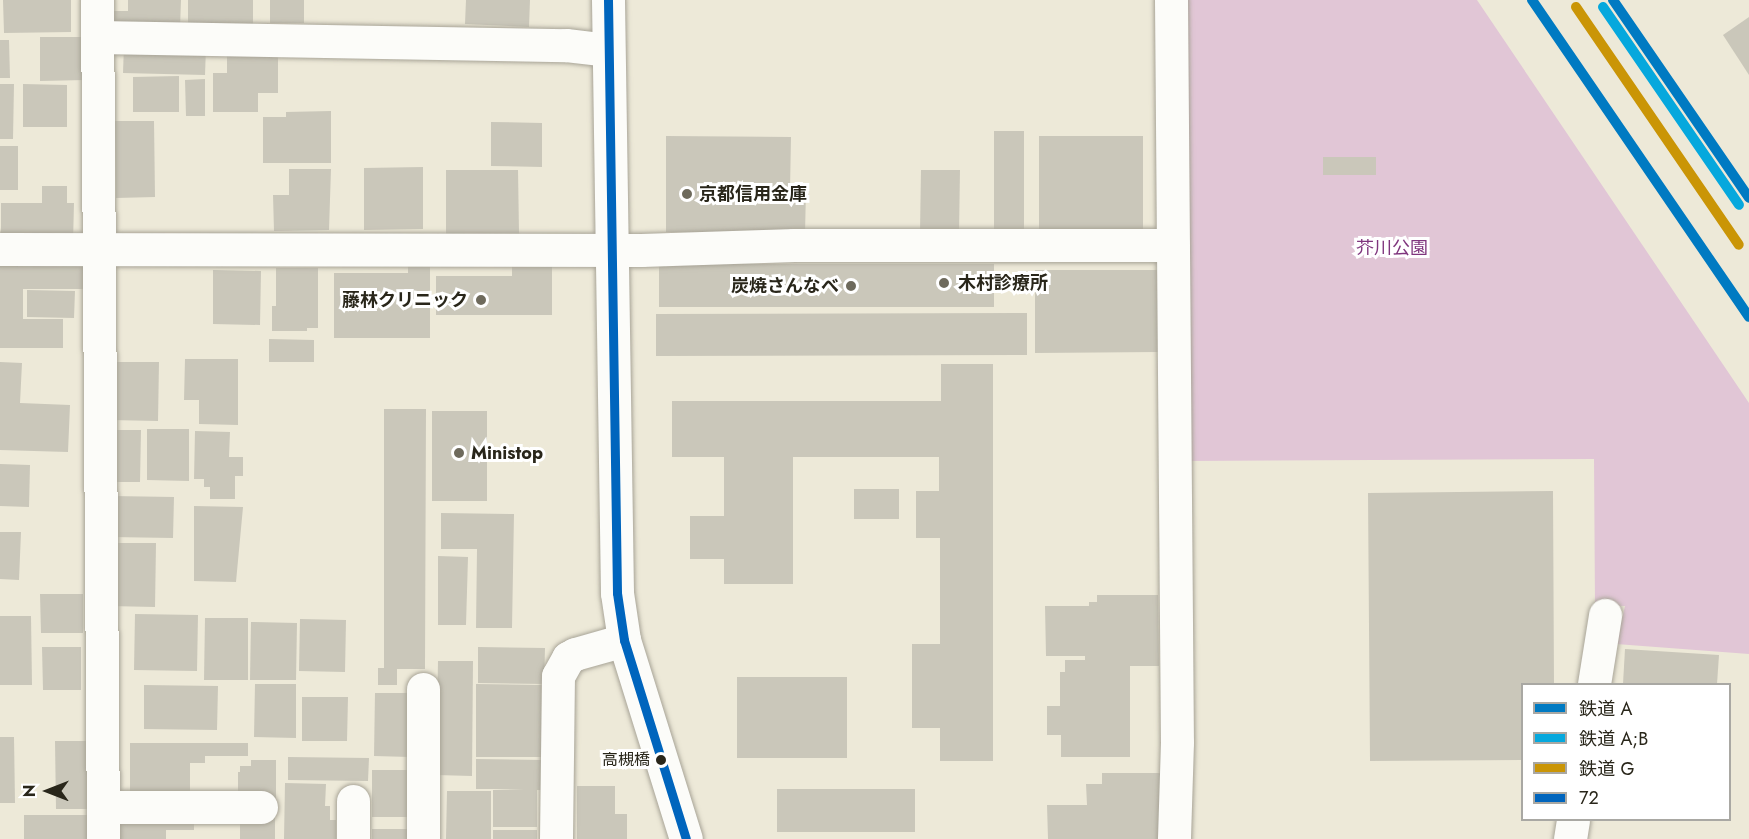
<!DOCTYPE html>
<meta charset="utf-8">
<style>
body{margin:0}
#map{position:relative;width:1749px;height:839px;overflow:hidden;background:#ede9d8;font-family:Jost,"Noto Sans JP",sans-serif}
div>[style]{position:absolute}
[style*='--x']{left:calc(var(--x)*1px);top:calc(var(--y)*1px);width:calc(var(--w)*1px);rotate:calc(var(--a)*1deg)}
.green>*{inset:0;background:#e1c6d6}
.building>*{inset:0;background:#cac7ba}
.roads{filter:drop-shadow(0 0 2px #a8a497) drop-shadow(0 0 2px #a8a497)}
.minor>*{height:33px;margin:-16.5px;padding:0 16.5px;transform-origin:16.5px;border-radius:16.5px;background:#fcfcf9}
.bus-1>*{height:9px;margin:-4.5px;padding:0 4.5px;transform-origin:4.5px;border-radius:4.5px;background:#0065bd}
.rail-1>*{height:10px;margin:-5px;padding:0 5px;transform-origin:5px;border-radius:5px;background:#007ac2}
.rail-2>*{height:10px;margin:-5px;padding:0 5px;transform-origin:5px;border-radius:5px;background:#06a8dd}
.rail-3>*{height:10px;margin:-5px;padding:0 5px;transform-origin:5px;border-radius:5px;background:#ca9506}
.dots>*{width:16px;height:16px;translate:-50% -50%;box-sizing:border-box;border:3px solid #fff;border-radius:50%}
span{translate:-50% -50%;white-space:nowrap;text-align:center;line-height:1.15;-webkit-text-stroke:6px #fff;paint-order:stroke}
.bus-label{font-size:16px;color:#29261a}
.right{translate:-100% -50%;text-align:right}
.poi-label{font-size:18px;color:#29261a;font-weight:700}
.left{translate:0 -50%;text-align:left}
.park-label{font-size:18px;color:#7f357d}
.legend{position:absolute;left:1521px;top:683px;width:210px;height:138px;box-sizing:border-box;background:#fff;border:2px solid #a9a8a3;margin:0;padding:8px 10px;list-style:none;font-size:18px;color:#29261a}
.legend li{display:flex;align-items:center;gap:12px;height:30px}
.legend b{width:30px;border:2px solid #a9a8a3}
.north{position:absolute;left:18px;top:761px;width:60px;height:60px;-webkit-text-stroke:4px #fff;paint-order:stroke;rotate:270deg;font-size:16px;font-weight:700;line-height:24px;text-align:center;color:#29261a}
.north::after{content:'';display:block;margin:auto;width:21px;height:27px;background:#29261a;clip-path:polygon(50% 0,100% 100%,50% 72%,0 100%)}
</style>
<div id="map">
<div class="green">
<div style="clip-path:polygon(1179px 0,1477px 0,1749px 403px,1749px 654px,1616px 644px,1625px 606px,1595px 605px,1594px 459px,1183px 461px)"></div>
</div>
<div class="building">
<div style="clip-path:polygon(3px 0,71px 0,71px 32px,4px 33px)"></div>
<div style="clip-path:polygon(128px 0,181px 0,180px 28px,111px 27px,111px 11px,128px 11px)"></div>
<div style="clip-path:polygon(188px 0,253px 0,253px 28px,188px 28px)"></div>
<div style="clip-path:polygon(270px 0,304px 0,304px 23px,270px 23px)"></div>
<div style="clip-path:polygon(466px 0,530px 0,529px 27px,465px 24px)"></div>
<div style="clip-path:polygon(1749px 17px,1749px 75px,1723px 35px)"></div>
<div style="clip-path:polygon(40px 37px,85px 37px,85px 80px,40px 81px)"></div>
<div style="clip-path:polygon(0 40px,9px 40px,10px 78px,0 78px)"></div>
<div style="clip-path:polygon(124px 45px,206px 47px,205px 75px,123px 73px)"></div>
<div style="clip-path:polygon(278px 55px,278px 93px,258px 93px,258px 112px,213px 112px,213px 73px,227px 73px,227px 56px)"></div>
<div style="clip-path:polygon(179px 76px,179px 112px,133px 112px,133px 77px)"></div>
<div style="clip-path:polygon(205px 79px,205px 116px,186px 116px,185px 80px)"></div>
<div style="clip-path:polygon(0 84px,14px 84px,13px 139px,0 139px)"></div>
<div style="clip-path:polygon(23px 84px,67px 85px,67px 127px,23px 127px)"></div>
<div style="clip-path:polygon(331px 111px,331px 163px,263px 163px,263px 117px,286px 117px,286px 112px)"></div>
<div style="clip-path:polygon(115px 121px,154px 121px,155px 197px,116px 198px)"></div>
<div style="clip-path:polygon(491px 122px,542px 123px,542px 167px,491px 166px)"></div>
<div style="clip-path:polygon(994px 131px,1024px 131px,1024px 235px,994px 234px)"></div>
<div style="clip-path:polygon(666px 136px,791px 137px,790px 190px,806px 190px,805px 234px,666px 232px)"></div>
<div style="clip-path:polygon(1039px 136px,1143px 136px,1143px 235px,1039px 235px)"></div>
<div style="clip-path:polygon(0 146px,18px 146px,18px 190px,0 190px)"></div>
<div style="clip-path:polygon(1323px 157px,1376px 157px,1376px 175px,1323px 175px)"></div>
<div style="clip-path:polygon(423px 167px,423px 229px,364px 230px,364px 168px)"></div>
<div style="clip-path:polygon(289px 169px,331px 169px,329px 230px,274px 231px,273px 195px,289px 195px)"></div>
<div style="clip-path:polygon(446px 170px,518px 170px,519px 234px,446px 235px)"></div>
<div style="clip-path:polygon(921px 170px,960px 170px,959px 233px,920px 232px)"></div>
<div style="clip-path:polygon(42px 186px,67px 186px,67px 203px,74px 203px,73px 242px,1px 242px,1px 203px,42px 203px)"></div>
<div style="clip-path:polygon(512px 251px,552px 251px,552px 315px,436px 315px,436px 276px,512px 276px)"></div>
<div style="clip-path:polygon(408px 255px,430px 255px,430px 338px,334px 338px,334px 273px,408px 273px)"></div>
<div style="clip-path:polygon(0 258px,94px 258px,94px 289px,23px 289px,23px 319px,63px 319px,63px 348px,0 348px)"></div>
<div style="clip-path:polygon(659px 264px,994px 264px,994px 307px,659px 307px)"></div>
<div style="clip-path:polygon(276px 268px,318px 268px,318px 328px,307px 328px,307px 331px,272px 331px,272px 306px,276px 306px)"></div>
<div style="clip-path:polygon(213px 270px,261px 271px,260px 325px,213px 324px)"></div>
<div style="clip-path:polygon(1035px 270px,1158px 270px,1158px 352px,1035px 353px)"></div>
<div style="clip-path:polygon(27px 290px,75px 291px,74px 318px,27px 317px)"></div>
<div style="clip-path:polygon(1027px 313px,1027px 355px,656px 356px,656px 314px)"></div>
<div style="clip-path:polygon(269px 339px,314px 340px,314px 362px,269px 362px)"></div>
<div style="clip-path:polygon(185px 359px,238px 359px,238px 425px,199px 424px,199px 400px,184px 400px)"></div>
<div style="clip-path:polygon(0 362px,22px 363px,20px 403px,70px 405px,68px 452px,0 450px)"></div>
<div style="clip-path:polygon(111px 362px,159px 362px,158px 421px,110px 420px)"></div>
<div style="clip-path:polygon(941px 364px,993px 364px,993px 761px,940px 761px,940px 728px,912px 728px,912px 644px,940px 644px,940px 538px,916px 538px,916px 491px,939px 491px,939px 457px,793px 457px,793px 584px,724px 584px,724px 559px,690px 559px,690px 516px,724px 516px,724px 457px,672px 457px,672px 401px,941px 401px)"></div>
<div style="clip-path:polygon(384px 409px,426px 409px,425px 669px,397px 669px,397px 685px,378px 685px,378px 668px,384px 668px)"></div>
<div style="clip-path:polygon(432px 411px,487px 411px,487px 501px,432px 501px)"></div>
<div style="clip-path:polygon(147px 429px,189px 429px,189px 481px,147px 480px)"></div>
<div style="clip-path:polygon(108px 430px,141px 430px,140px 482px,108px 482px)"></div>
<div style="clip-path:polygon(195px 431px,230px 432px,229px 457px,243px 457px,243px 476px,235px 476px,235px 499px,210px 499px,210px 487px,204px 487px,204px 479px,194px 479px)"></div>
<div style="clip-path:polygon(0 464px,30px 465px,29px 507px,0 506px)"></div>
<div style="clip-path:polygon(854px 489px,899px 489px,899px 519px,854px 519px)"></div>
<div style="clip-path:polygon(1553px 491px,1554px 684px,1522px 684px,1522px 760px,1370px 761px,1368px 493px)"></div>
<div style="clip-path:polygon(112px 496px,174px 497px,173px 538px,111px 537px)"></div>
<div style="clip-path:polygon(194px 506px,243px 507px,236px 582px,194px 581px)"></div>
<div style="clip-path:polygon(441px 513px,514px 514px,512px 628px,476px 628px,477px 549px,441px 549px)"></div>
<div style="clip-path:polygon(0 532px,21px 532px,19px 580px,0 579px)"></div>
<div style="clip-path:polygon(109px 543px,156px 543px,155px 607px,109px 606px)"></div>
<div style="clip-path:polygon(438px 556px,468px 557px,466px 625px,438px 625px)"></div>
<div style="clip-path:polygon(40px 594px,83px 594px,83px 633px,41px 633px)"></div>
<div style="clip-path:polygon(1097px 595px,1158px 595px,1159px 666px,1130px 666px,1130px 757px,1061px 757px,1061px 735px,1047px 735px,1047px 706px,1060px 706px,1060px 672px,1065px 672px,1065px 660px,1085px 660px,1085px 656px,1046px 656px,1045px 606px,1089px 606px,1089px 602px,1097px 602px)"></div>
<div style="clip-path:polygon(135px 614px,198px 615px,197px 671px,134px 670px)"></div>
<div style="clip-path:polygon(0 616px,31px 616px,32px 685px,0 685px)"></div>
<div style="clip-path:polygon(205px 618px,248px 618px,248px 680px,204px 680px)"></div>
<div style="clip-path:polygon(300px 619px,346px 620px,345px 672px,299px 671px)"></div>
<div style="clip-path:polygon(251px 622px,297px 623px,296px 680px,250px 680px)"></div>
<div style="clip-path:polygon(42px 647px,81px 647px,81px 690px,43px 690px)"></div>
<div style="clip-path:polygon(478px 647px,545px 648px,544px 684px,478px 683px)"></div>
<div style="clip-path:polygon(1625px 649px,1719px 655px,1717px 684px,1623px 684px)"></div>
<div style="clip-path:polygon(438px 661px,473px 661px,472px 776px,436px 775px)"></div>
<div style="clip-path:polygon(737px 677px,847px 677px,847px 758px,737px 758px)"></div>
<div style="clip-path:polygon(255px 684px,296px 684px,296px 738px,254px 737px)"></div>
<div style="clip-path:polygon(476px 684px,543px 685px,543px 757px,476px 757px)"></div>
<div style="clip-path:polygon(144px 685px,218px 686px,217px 730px,144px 729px)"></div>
<div style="clip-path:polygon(375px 693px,411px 693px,410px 757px,374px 756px)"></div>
<div style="clip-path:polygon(302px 697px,348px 697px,347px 741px,302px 741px)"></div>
<div style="clip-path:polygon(0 737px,14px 737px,15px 803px,0 803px)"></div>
<div style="clip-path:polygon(55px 741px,93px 741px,93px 809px,56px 809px)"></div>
<div style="clip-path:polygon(130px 743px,248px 743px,248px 756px,205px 756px,205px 763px,190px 763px,190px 797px,130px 797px)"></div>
<div style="clip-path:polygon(288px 757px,369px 758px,368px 781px,288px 780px)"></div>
<div style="clip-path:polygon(476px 759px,543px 760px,542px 790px,537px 790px,537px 827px,493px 827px,493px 790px,524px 789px,476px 789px)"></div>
<div style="clip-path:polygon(251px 760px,276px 760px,276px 798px,238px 798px,238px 772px,240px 772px,240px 766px,251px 766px)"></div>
<div style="clip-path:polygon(372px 770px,411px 770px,410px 817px,372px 817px)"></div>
<div style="clip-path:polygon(1102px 773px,1160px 773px,1161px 839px,1048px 839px,1047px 805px,1087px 805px,1086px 784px,1102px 784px)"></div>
<div style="clip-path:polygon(285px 783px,326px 784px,325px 806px,330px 806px,330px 820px,336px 820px,336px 839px,284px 839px)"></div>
<div style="clip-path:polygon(577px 786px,615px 786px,615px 814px,627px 814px,627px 839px,577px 839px)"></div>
<div style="clip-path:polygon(777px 789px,915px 789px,915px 832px,777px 832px)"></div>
<div style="clip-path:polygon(447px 791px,491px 791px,491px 839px,446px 839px)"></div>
<div style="clip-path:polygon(24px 815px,93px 815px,93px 839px,24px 839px)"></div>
<div style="clip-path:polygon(114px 815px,194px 815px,194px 830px,166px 830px,166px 839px,114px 839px)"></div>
<div style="clip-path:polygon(240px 815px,275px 815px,275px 839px,240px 839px)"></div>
<div style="clip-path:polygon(372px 829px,413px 829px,413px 839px,372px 839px)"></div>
<div style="clip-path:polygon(493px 830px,537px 830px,537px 839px,493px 839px)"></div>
</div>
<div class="roads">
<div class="minor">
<div style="--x:97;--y:0;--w:839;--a:89.59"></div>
<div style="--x:608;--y:0;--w:593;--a:89.13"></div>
<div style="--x:617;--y:593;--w:48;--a:81.5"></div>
<div style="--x:624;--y:640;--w:208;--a:72.7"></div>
<div style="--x:1171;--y:0;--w:742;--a:89.54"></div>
<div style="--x:1177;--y:742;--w:97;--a:91.8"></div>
<div style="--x:98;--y:37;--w:468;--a:1"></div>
<div style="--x:566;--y:45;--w:42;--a:6.8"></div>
<div style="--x:0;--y:249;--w:641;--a:0.09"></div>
<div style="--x:641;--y:250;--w:153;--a:-1.9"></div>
<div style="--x:794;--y:245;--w:379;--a:0"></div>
<div style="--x:1594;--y:684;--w:70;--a:-80.9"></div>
<div style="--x:353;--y:801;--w:38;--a:90"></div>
<div style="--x:103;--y:807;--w:158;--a:0"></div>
<div style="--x:423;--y:839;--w:150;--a:-90"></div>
<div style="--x:556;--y:839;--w:163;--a:-89.3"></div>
<div style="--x:558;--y:676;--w:21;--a:-61"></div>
<div style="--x:568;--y:658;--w:8;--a:-30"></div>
<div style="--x:575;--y:654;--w:51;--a:-15.9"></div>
<div style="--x:1570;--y:839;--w:19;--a:-81"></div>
</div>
</div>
<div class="bus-1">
<div style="--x:608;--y:0;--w:593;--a:89.13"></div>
<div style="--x:617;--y:593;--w:48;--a:81.5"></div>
<div style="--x:624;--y:640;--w:208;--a:72.7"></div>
</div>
<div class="rail-1">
<div style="--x:1532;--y:0;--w:384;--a:55.6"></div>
<div style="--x:1613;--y:0;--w:240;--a:55.5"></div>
</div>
<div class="rail-2">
<div style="--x:1603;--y:7;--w:240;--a:55.5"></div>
</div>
<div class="rail-3">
<div style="--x:1576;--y:7;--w:288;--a:55.6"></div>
</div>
<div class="dots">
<div style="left:687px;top:194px;background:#6e6a5c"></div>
<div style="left:944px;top:283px;background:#6e6a5c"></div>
<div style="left:851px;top:286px;background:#6e6a5c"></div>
<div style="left:481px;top:300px;background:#6e6a5c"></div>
<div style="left:459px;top:453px;background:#6e6a5c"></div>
<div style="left:661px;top:760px;background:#29261a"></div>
</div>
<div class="bus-label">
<span class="right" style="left:650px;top:760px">高槻橋</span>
</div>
<div class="poi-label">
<span class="left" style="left:699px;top:194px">京都信用金庫</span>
<span class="left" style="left:958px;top:283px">木村診療所</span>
<span class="right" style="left:839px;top:286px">炭焼さんなべ</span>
<span class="right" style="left:468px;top:300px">藤林クリニック</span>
<span class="left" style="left:471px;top:453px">Ministop</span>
</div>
<div class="park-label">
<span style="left:1392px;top:248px">芥川公園</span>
</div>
<ul class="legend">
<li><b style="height:8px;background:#007ac2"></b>鉄道 A</li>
<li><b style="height:8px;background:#06a8dd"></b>鉄道 A;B</li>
<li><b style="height:8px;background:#ca9506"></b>鉄道 G</li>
<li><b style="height:8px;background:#0065bd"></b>72</li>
</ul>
<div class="north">N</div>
</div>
